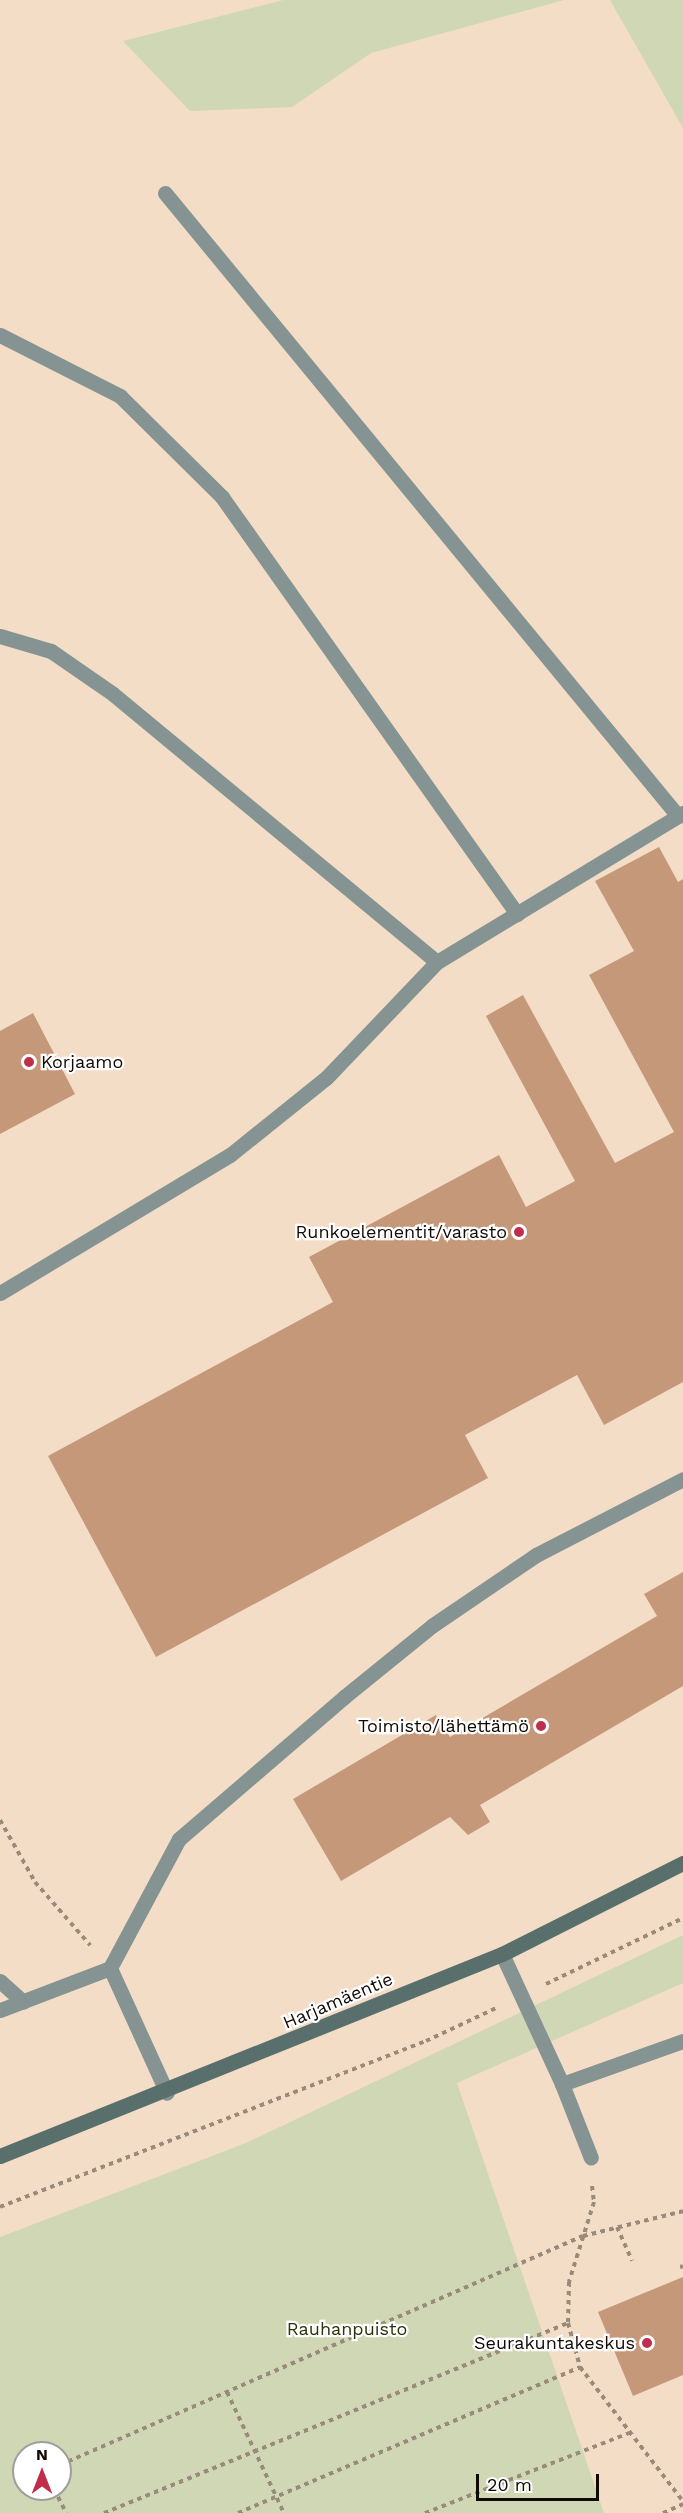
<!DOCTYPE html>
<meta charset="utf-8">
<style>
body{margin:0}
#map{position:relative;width:683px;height:2513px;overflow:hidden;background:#f3ddc7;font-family:"Work Sans",sans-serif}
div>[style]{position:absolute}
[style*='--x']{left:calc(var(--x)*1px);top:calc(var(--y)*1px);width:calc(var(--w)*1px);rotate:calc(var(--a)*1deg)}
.green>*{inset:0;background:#d0d7b5}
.building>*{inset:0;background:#c59879}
.path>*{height:4px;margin-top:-2px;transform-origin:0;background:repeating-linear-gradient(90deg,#9a8a7a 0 4.5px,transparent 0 9px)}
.lane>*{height:15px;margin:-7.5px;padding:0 7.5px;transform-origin:7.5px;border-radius:7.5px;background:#859492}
.secondary>*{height:15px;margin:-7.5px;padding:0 7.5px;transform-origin:7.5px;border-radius:7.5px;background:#596f6c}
.dots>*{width:16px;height:16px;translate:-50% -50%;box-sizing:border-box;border:3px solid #fff;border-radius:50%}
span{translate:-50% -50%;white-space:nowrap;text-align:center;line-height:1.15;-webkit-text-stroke:4.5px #fff;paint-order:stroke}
.poi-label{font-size:18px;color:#110a04}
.left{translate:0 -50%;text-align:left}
.right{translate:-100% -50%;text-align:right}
.street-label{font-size:18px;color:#110a04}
.park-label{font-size:18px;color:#2c3209}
.north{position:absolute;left:12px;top:2441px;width:60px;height:60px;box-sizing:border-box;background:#fff;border:2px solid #a09d9b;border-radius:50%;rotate:0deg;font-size:16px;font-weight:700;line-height:24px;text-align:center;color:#110a04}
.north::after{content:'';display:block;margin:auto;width:21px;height:27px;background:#bf2e4a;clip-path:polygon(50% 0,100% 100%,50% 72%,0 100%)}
.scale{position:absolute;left:476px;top:2474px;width:123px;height:27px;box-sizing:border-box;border:3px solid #110a04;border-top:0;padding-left:8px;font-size:18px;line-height:21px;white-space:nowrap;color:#110a04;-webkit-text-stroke:4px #fff;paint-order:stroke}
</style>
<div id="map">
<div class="green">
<div style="clip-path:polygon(283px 0,564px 0,371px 53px,292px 107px,190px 111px,123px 41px)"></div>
<div style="clip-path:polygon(610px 0,683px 0,683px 128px)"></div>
<div style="clip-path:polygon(evenodd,683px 1935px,683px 1983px,457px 2083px,604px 2513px,0 2513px,0 2237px,246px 2143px,683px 1935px,24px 2453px,60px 2453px,60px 2489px,24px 2489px,24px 2453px)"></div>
</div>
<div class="building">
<div style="clip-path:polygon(659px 847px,678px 882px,683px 879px,683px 1382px,604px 1425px,577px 1375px,465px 1435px,488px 1478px,156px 1657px,48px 1456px,333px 1302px,309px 1257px,499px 1155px,526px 1207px,575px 1181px,486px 1016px,523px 995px,615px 1163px,674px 1132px,589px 975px,634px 951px,595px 881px)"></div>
<div style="clip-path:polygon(33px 1013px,75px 1094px,0 1134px,0 1031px)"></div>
<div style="clip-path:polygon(683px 1572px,683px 1686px,480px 1805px,490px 1822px,468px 1835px,450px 1817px,341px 1881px,293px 1799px,436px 1715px,450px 1737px,657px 1616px,644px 1594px)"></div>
<div style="clip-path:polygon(683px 2277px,683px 2375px,633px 2396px,598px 2312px)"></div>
</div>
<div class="path">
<div style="--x:0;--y:1820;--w:71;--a:60.6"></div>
<div style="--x:35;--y:1882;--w:84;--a:48.9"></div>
<div style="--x:546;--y:1984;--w:152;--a:-25.7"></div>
<div style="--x:592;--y:2186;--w:16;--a:83"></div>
<div style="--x:594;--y:2202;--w:84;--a:107.4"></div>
<div style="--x:569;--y:2282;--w:41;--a:91.4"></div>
<div style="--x:568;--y:2323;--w:46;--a:74.7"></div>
<div style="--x:580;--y:2367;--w:169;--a:52.5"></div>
<div style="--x:0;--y:2207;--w:457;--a:-21.3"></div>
<div style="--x:426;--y:2041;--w:77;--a:-25.2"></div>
<div style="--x:617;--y:2227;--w:37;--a:66"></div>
<div style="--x:680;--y:2267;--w:3;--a:-18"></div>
<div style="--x:227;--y:2392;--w:134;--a:64.8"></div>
<div style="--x:60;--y:2465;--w:571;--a:-23.65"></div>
<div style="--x:583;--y:2236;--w:103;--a:-14"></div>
<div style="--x:54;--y:2489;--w:27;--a:63"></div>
<div style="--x:104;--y:2513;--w:501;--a:-22.27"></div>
<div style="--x:238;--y:2513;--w:372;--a:-23.1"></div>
<div style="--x:425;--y:2513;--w:222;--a:-21.4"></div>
<div style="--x:663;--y:2513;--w:22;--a:-24"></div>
</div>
<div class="lane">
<div style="--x:165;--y:193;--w:807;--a:50.53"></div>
<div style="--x:0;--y:335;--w:135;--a:26.9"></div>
<div style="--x:120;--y:396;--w:144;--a:44.7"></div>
<div style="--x:222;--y:497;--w:511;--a:54.72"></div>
<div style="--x:0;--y:636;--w:53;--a:16.4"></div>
<div style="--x:51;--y:651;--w:75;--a:34.7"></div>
<div style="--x:113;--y:694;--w:420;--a:39.6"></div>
<div style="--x:0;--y:1293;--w:268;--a:-31"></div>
<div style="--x:230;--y:1155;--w:124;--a:-38.8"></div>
<div style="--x:327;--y:1077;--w:159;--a:-46.3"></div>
<div style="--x:437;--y:962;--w:288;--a:-31.2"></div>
<div style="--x:502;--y:1954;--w:143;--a:65.2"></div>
<div style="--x:562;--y:2084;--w:128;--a:-19.6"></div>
<div style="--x:110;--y:1968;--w:146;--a:-61.9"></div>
<div style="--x:179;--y:1839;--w:218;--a:-40.7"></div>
<div style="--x:344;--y:1697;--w:114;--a:-39"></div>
<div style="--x:433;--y:1625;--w:125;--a:-34.2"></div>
<div style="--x:536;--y:1555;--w:165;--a:-27.3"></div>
<div style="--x:0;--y:1981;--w:31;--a:42"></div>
<div style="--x:0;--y:2010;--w:118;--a:-20.9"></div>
<div style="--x:110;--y:1968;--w:137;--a:65.5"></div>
<div style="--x:562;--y:2084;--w:79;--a:68.6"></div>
</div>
<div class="secondary">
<div style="--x:0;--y:2156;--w:541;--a:-21.92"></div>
<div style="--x:502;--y:1954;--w:203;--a:-26.7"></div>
</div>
<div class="dots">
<div style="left:29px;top:1062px;background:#bf2e4a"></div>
<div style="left:519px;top:1232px;background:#bf2e4a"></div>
<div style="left:541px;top:1726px;background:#bf2e4a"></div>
<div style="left:647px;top:2343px;background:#bf2e4a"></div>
</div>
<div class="poi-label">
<span class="left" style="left:41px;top:1062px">Korjaamo</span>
<span class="right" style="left:507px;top:1232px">Runkoelementit/varasto</span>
<span class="right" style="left:529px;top:1726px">Toimisto/lähettämö</span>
<span class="right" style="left:635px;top:2343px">Seurakuntakeskus</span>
</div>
<div class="street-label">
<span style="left:338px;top:2001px;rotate:-23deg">Harjamäentie</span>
</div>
<div class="park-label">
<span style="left:347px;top:2329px">Rauhanpuisto</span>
</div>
<div class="north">N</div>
<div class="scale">20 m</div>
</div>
